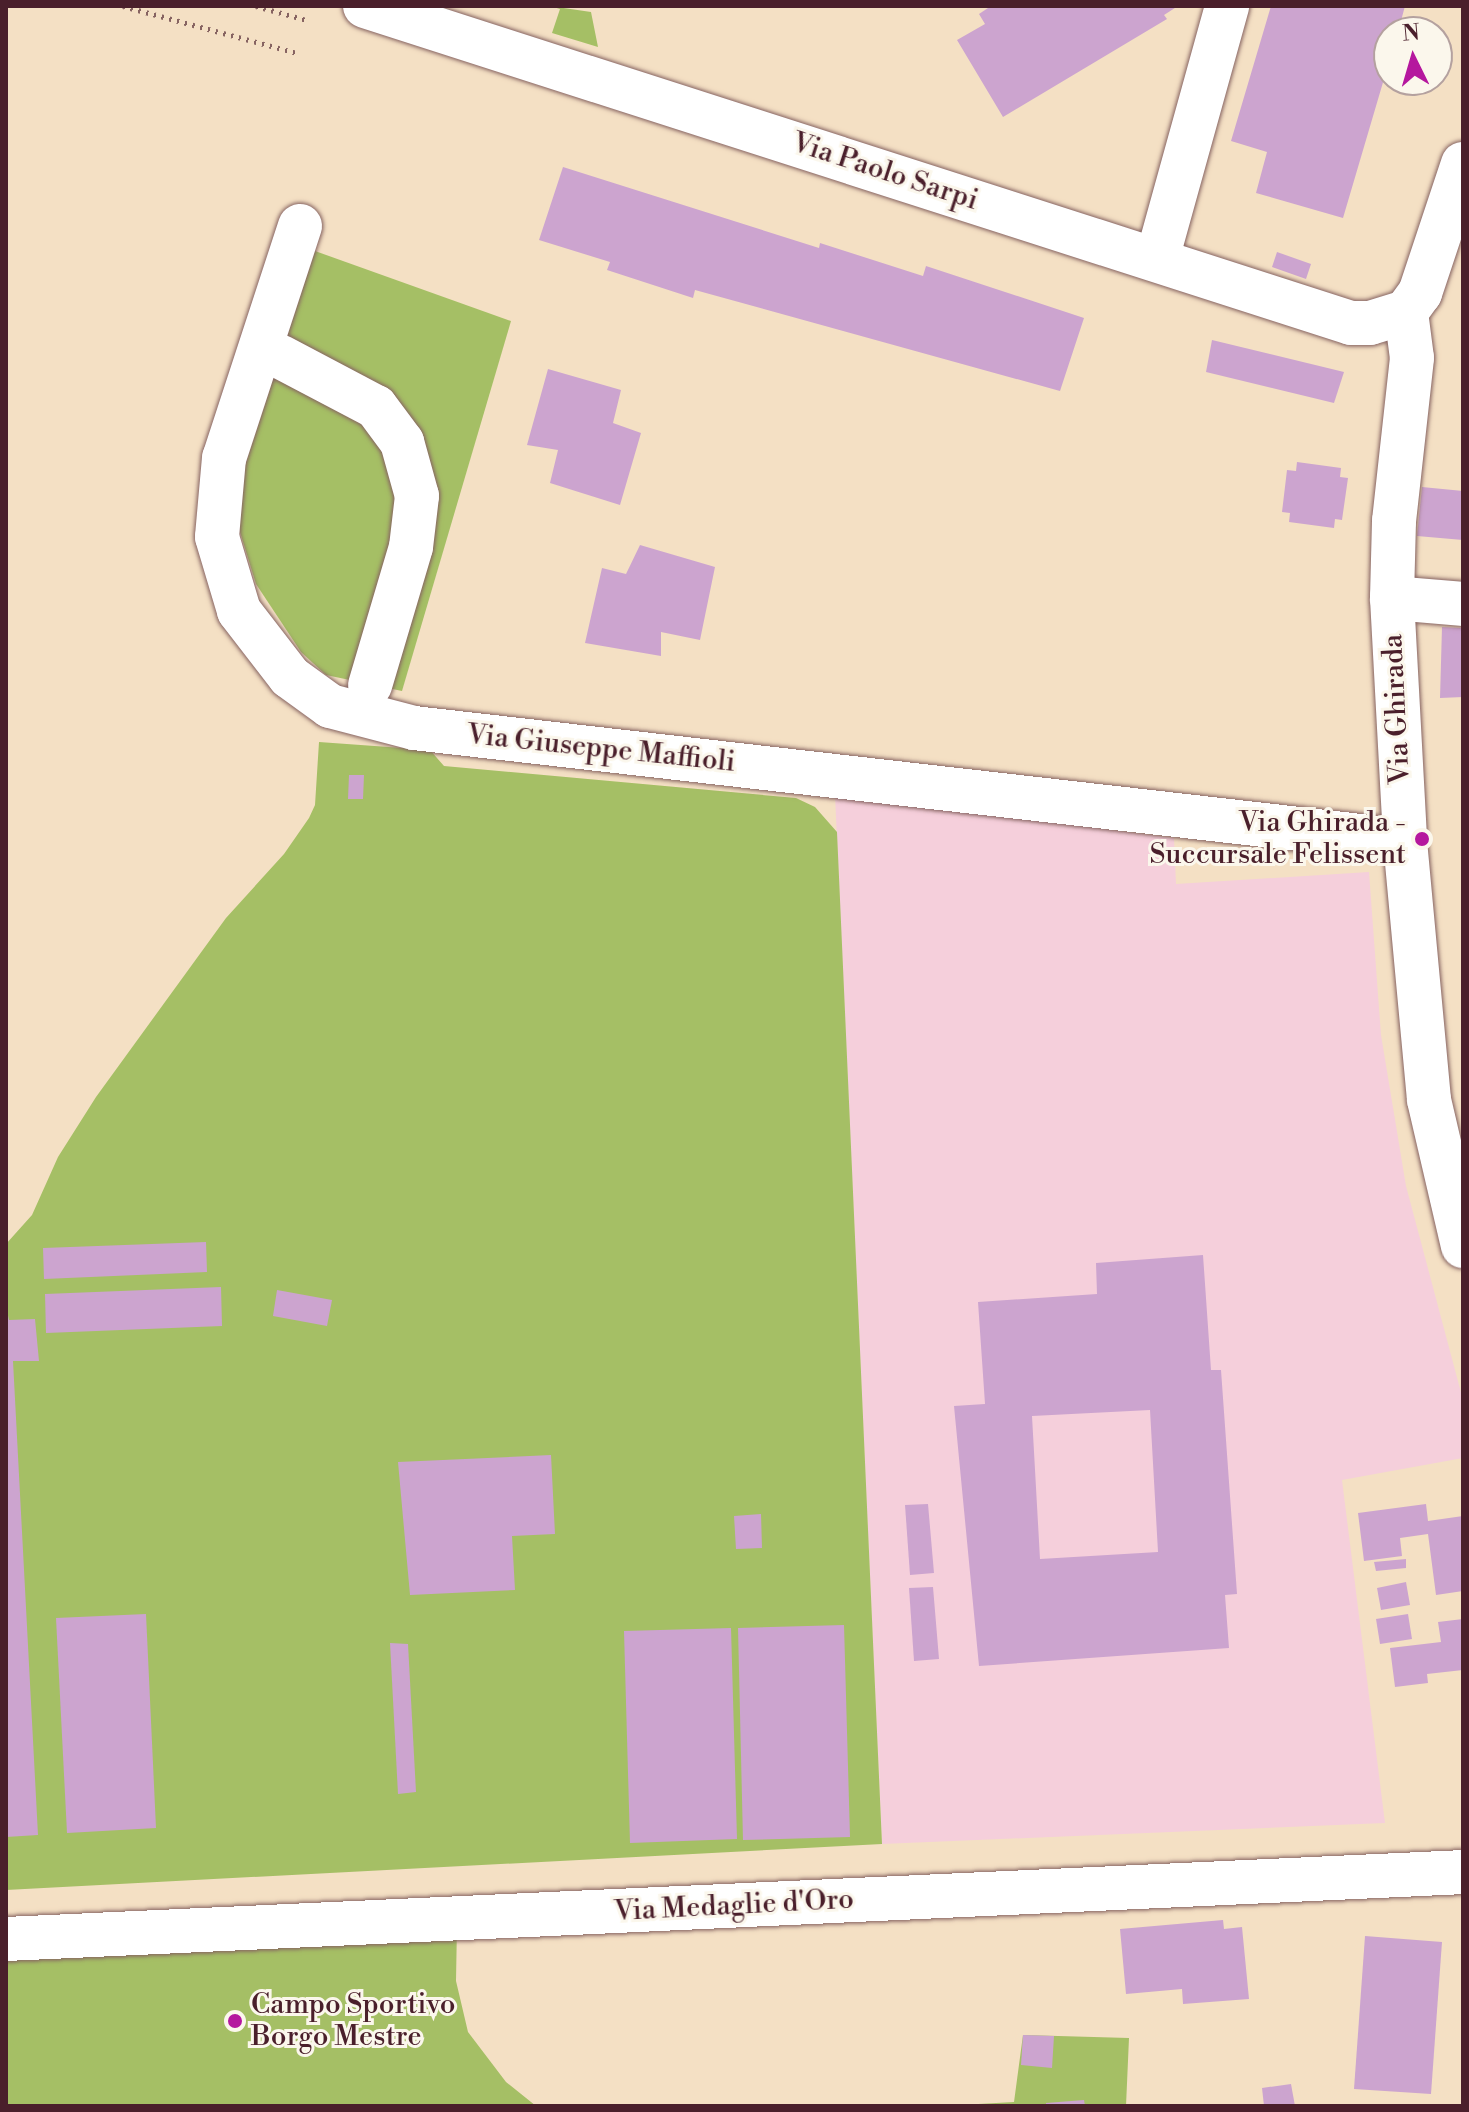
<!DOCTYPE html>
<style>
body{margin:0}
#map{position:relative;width:1469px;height:2112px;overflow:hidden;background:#f4e0c4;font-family:"Libre Bodoni",serif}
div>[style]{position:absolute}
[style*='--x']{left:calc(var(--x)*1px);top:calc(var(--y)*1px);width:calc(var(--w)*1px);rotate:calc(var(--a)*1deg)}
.built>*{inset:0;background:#f5cfdb}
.green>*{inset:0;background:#a5bf65}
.building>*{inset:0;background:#cca4cf}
.path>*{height:5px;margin-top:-2.5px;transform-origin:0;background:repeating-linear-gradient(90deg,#866361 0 2px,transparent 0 8px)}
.roads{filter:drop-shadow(0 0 2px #866361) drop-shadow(0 0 2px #866361)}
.street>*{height:44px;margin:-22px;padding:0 22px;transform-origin:22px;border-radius:22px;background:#fff}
.dots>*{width:22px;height:22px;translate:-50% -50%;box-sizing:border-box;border:4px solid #fbf7ec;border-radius:50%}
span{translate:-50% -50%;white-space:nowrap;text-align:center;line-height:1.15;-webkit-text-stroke:6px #fbf7ec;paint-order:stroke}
.street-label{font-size:28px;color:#4a1f2b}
.poi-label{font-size:28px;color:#4a1f2b}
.right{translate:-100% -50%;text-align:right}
.left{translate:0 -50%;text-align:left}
.frame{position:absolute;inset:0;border:8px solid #4a1f2b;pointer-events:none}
.north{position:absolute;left:1373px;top:16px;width:80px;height:80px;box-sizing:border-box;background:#fbf7ec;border:2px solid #b4a19f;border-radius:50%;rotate:355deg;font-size:22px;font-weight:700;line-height:32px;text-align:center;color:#4a1f2b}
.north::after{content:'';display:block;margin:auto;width:28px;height:36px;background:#b5179e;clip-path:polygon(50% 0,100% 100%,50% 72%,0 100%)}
</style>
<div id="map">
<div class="built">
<div style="clip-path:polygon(835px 795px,1174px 838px,1176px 884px,1369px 872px,1381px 1035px,1406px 1186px,1463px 1400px,1463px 1458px,1342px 1480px,1385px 1823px,882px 1844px)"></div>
</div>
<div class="green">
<div style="clip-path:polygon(550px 6px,591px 12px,598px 47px,552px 33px,560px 9px)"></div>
<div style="clip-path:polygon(315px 251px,511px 321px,402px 691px,326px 675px,301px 652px,256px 584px,240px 532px,239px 484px)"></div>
<div style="clip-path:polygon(319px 742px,430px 750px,444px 766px,796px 798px,815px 807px,837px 832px,882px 1844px,6px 1890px,6px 1244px,32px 1215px,58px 1157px,96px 1097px,226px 918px,284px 854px,309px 818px,315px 805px)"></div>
<div style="clip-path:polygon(457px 1925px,456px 1981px,468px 2032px,506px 2082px,536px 2106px,6px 2106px,6px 1951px)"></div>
<div style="clip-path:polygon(1023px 2035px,1129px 2038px,1126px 2106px,942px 2106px,1014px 2102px)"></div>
</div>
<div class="building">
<div style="clip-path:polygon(991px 6px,1178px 6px,1164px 15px,1167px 19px,1003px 117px,957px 40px,985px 24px,979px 14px)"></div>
<div style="clip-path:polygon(1271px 6px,1405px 6px,1398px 32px,1389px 32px,1389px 62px,1343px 218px,1256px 193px,1267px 152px,1231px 141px)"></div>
<div style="clip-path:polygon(563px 167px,819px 248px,820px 243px,923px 276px,926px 266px,1084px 318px,1060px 391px,695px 290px,693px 298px,607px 270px,610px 262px,539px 240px)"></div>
<div style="clip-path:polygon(1277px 252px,1311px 264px,1306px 279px,1272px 267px)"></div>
<div style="clip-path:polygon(1212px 340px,1344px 372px,1334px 403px,1206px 372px)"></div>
<div style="clip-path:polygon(548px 369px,621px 390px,613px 423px,641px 433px,620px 505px,550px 483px,558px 450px,527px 445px)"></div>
<div style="clip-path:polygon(1297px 462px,1341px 468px,1340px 477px,1348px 478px,1342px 520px,1335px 519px,1334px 528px,1289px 522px,1290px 513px,1282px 512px,1287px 470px,1296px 471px)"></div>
<div style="clip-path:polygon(1422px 487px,1463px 491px,1463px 540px,1417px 536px)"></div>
<div style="clip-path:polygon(640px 545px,715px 567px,700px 640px,661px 632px,661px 656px,585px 643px,602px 568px,626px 574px)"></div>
<div style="clip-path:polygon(1442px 627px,1463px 628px,1463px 697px,1440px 698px)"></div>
<div style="clip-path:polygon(349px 775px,364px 775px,363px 799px,348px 799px)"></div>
<div style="clip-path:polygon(206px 1242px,207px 1272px,44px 1279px,43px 1248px)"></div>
<div style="clip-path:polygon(evenodd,1203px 1255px,1211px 1370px,1221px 1370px,1237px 1594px,1225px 1595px,1229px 1648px,979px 1666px,954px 1406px,985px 1404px,978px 1302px,1097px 1294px,1096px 1263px,1203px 1255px,1150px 1410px,1158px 1552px,1040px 1559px,1032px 1416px,1150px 1410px)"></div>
<div style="clip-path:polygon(221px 1287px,222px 1326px,46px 1333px,45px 1294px)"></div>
<div style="clip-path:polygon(277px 1290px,332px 1300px,327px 1326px,273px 1316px)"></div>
<div style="clip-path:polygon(6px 1306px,9px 1320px,35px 1319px,39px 1361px,13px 1361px,38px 1835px,6px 1837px)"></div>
<div style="clip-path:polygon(551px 1455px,555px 1534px,512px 1536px,515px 1590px,410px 1595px,398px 1462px)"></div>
<div style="clip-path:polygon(928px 1504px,934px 1573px,910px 1575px,905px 1505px)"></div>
<div style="clip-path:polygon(1426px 1504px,1428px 1521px,1463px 1516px,1463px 1591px,1436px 1595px,1428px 1534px,1400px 1538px,1402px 1556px,1364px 1561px,1358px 1513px)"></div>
<div style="clip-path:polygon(761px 1514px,762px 1548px,736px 1549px,734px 1516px)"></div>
<div style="clip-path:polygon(1406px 1559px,1406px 1568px,1376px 1571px,1374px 1562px)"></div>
<div style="clip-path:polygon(1406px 1582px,1410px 1605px,1381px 1610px,1377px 1588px)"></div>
<div style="clip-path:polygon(933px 1587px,939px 1659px,914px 1661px,909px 1588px)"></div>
<div style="clip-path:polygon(146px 1614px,156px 1828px,67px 1833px,56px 1618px)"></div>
<div style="clip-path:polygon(1408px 1614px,1412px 1639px,1380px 1644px,1376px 1619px)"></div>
<div style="clip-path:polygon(1463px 1619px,1463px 1670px,1427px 1674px,1428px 1683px,1395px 1687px,1390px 1648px,1441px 1642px,1438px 1622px)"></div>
<div style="clip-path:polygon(844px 1625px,850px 1837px,743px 1840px,738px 1628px)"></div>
<div style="clip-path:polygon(731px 1628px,737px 1839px,630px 1843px,624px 1631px)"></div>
<div style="clip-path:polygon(390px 1643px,408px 1644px,416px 1792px,398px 1794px)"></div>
<div style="clip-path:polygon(1223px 1920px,1224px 1929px,1242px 1927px,1249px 1999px,1183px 2004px,1182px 1989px,1126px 1994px,1120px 1929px)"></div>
<div style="clip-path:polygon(1365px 1936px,1442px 1942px,1431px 2094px,1354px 2089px)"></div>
<div style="clip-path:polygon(1023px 2035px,1054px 2036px,1052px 2068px,1021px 2065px)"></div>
<div style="clip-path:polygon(1291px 2084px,1295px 2106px,1264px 2106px,1262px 2088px)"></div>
<div style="clip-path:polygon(1084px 2100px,1085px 2106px,1046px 2106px,1046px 2103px)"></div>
</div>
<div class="path">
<div style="--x:123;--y:6;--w:180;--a:15.1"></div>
<div style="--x:256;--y:6;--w:53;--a:15.4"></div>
</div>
<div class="roads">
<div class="street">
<div style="--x:365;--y:6;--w:1036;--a:17.82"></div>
<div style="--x:1351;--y:323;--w:19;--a:0"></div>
<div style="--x:1370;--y:323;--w:38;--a:-17"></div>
<div style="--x:1406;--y:312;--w:24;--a:-54"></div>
<div style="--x:1420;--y:293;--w:136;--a:-71.6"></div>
<div style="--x:300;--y:226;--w:244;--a:108.1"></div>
<div style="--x:224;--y:458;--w:79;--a:95.1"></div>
<div style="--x:217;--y:537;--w:77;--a:73.4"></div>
<div style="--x:239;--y:611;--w:83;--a:52.3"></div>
<div style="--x:290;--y:677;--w:49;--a:35.9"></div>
<div style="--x:330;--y:706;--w:87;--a:14.7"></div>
<div style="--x:414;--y:728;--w:997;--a:6.51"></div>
<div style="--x:1157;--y:259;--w:263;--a:-74.5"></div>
<div style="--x:1406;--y:312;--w:46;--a:82.6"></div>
<div style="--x:1412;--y:358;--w:164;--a:96.3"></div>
<div style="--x:1394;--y:521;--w:77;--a:91.5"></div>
<div style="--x:1392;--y:598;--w:243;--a:86.9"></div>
<div style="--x:1405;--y:841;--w:260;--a:84.7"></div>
<div style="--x:1429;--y:1100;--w:150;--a:76.9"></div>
<div style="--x:281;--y:357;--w:107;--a:27.8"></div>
<div style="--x:376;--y:407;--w:44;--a:53.4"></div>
<div style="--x:402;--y:442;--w:56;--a:74.5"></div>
<div style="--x:417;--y:496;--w:51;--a:96.7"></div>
<div style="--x:411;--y:547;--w:144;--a:106.5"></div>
<div style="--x:1392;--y:598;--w:71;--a:4.8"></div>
<div style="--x:6;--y:1939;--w:1459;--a:-2.63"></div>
</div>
</div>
<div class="dots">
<div style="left:1422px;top:839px;background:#b5179e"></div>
<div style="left:235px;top:2021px;background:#b5179e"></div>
</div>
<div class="street-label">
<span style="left:885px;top:172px;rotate:18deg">Via Paolo Sarpi</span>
<span style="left:1397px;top:709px;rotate:-93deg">Via Ghirada</span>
<span style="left:601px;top:749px;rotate:6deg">Via Giuseppe Maffioli</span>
<span style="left:734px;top:1906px;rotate:-3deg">Via Medaglie d'Oro</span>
</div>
<div class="poi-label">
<span class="right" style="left:1406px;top:839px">Via Ghirada -<br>Succursale Felissent</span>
<span class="left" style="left:251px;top:2021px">Campo Sportivo<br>Borgo Mestre</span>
</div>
<div class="frame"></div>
<div class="north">N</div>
</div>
